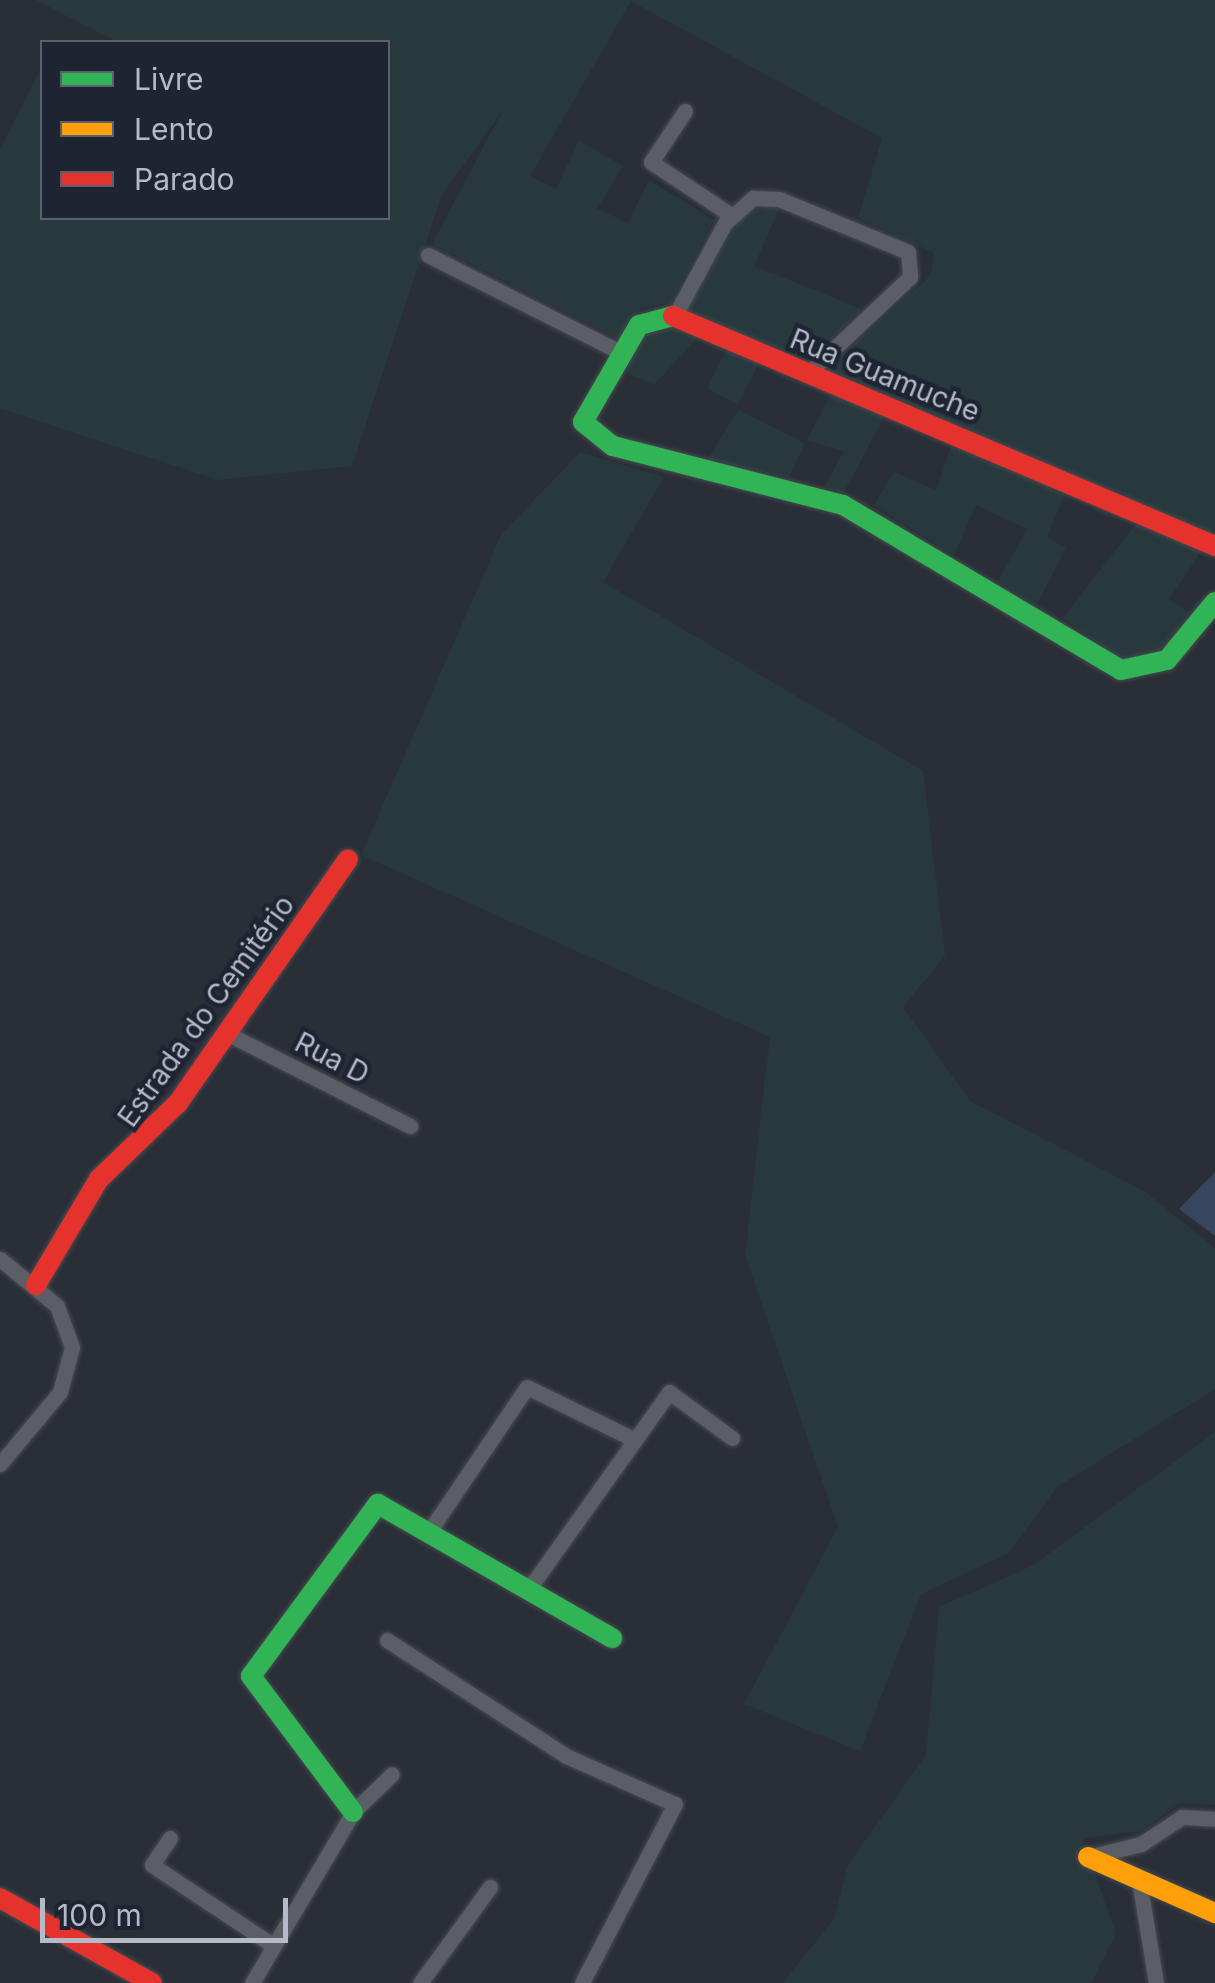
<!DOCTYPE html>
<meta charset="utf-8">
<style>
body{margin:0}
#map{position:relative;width:1215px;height:1983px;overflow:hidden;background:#2a2e37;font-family:Inter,sans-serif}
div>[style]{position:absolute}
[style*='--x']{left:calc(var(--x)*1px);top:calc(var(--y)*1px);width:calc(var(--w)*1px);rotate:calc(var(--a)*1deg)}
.green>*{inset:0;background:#28393e}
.water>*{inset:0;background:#38455f}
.roads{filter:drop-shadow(0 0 2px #464a50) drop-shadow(0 0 2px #464a50)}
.street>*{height:15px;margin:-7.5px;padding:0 7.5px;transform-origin:7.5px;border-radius:7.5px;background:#5b5e65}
.fast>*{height:20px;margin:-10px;padding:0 10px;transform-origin:10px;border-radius:10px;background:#30b455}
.slow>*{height:20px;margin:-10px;padding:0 10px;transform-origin:10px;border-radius:10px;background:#ff9f0a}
.jam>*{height:20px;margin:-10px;padding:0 10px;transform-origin:10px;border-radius:10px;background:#e5322d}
span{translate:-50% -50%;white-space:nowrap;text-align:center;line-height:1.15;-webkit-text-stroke:9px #1e2432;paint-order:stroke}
.street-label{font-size:28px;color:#b5bac8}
.legend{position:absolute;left:40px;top:40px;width:350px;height:180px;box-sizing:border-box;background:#1e2432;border:2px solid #5a606e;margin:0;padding:12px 18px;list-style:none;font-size:30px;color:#b5bac8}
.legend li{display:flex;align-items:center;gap:20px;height:50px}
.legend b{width:50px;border:2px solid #5a606e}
.scale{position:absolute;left:40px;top:1898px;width:248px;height:45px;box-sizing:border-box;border:5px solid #b5bac8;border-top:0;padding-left:12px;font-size:30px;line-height:35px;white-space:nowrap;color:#b5bac8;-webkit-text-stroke:8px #1e2432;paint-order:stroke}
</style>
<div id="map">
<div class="green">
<div style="clip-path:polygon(36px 0,1215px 0,1215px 539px,827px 369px,930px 276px,934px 253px,858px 218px,882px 138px,631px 1px,530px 176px,556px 189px,579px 141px,623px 166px,597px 209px,628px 223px,649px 180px,714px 220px,670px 303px,641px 307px,621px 340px,432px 244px,503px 110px,441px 196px,352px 466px,218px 480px,0 408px,0 149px,42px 66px,42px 218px,388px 218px,388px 42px,118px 42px)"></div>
<div style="clip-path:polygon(780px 207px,754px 266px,862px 309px,808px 361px,684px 310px,745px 212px)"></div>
<div style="clip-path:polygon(663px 321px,700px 335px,654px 385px,622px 371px,643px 328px)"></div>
<div style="clip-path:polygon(728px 346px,760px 362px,738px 404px,707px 389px)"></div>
<div style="clip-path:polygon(833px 390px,886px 414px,843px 494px,825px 486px,844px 451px,807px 440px)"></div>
<div style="clip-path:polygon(738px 410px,805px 443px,788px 478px,708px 459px)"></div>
<div style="clip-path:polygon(954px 439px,1068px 487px,1047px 537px,1066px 548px,1036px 606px,998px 581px,1027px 529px,976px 505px,954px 555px,874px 505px,894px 472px,936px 490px)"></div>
<div style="clip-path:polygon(580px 452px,664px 477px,603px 582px,923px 771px,945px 956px,903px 1007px,970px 1101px,1144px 1191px,1215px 1248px,1215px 1389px,1057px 1487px,1009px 1553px,921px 1594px,860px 1751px,744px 1704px,838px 1527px,745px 1255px,770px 1037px,361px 855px,501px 535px)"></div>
<div style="clip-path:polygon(1138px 521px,1203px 549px,1169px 599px,1189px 613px,1149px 663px,1119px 658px,1063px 618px)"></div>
<div style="clip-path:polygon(1215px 1432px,1215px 1805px,1180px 1803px,1141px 1831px,1082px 1838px,1116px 1933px,1091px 1983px,783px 1983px,834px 1919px,848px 1865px,926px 1755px,939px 1607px,1032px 1566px)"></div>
</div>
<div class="water">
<div style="clip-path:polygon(1215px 1172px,1215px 1236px,1179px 1209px)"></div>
</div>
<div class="roads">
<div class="street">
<div style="--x:685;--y:111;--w:61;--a:123.7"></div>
<div style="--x:651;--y:162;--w:96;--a:33.5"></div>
<div style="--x:428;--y:255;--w:217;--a:26.8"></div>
<div style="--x:675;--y:315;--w:105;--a:-61.5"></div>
<div style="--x:725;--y:223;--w:38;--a:-42"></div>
<div style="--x:753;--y:198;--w:26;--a:2"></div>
<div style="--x:779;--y:199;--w:139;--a:22.3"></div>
<div style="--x:908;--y:252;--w:25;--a:85"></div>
<div style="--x:910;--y:277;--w:141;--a:136.7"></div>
<div style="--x:230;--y:1035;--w:202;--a:26.8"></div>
<div style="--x:0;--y:1259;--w:74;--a:39.5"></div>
<div style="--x:57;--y:1306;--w:44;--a:69.9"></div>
<div style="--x:72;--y:1347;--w:47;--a:104.9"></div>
<div style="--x:60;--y:1392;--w:94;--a:129.8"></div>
<div style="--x:428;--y:1533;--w:176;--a:-55.9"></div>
<div style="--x:527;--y:1387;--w:120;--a:26.1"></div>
<div style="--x:528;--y:1590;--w:243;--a:-54.5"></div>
<div style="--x:669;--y:1392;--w:78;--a:36.1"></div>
<div style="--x:387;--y:1640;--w:213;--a:32.9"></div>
<div style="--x:566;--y:1756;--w:119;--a:23.8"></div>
<div style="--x:675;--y:1804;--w:202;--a:117.5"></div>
<div style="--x:170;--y:1838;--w:32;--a:124"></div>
<div style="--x:152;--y:1865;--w:146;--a:33.6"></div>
<div style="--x:1088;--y:1857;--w:55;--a:-13.8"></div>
<div style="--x:1141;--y:1844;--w:49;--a:-33.4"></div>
<div style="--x:1182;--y:1817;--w:33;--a:3"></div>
<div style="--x:1139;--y:1880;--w:104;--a:80.6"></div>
<div style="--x:252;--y:1983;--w:199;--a:-59.4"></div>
<div style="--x:353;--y:1812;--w:54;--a:-44.3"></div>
<div style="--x:420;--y:1983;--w:119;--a:-53.9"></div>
</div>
<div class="fast">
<div style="--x:673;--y:316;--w:35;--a:165"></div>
<div style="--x:639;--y:325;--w:112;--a:120"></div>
<div style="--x:583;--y:422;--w:38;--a:39"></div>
<div style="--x:613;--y:446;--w:237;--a:14.4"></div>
<div style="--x:843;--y:505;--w:323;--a:30.7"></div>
<div style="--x:1121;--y:670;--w:47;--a:-12.3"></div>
<div style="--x:1167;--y:660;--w:75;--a:-50.4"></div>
<div style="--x:353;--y:1812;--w:170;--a:-126.9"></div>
<div style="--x:251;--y:1676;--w:214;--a:-53.6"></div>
<div style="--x:378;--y:1504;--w:270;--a:29.8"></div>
</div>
<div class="slow">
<div style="--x:1088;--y:1857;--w:139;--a:23.8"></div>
</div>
<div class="jam">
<div style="--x:673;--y:316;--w:589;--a:22.99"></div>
<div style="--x:36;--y:1285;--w:123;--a:-59.3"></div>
<div style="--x:99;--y:1179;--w:110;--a:-43.9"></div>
<div style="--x:178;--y:1103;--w:297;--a:-55.1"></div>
<div style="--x:0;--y:1898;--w:174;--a:29.2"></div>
</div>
</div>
<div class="street-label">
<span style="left:885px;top:375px;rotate:22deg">Rua Guamuche</span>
<span style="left:206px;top:1011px;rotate:-54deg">Estrada do Cemitério</span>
<span style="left:332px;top:1058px;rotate:27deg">Rua D</span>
</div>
<ul class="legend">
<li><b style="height:12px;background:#30b455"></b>Livre</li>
<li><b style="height:12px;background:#ff9f0a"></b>Lento</li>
<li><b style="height:12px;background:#e5322d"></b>Parado</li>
</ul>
<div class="scale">100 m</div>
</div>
